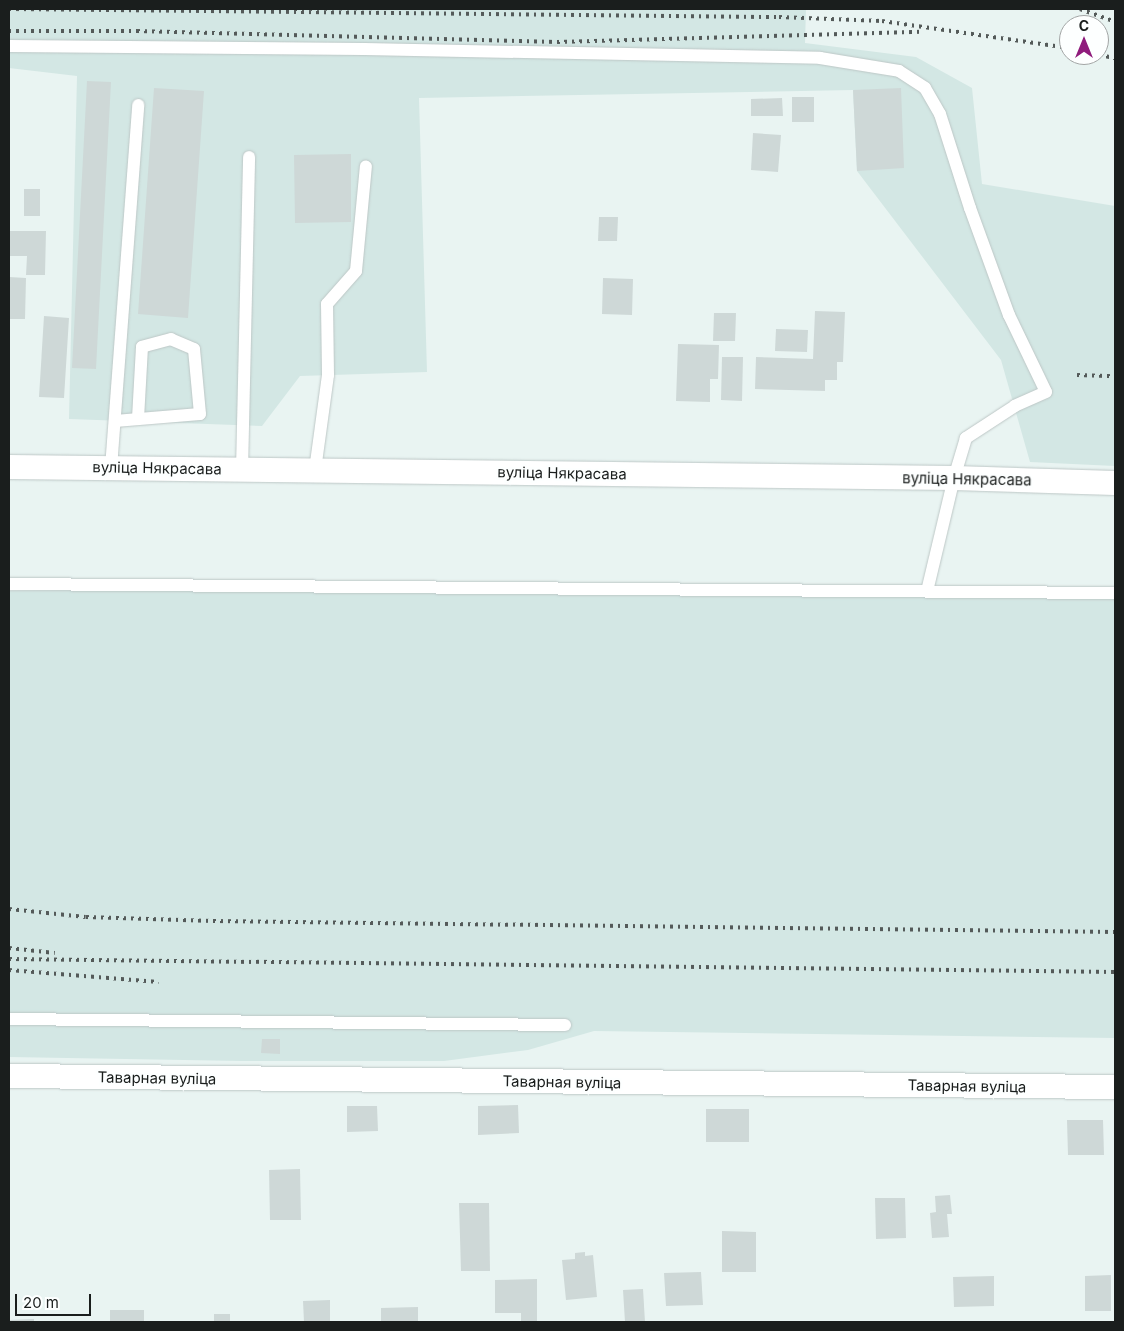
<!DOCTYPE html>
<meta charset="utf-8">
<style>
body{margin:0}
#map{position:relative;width:1124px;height:1331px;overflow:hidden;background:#e9f4f2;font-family:Inter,sans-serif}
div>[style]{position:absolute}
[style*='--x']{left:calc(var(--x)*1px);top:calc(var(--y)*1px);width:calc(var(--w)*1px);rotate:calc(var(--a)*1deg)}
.built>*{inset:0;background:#d3e7e4}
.building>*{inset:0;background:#ced8d7}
.roads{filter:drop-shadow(0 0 1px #bdc7c6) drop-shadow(0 0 1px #bdc7c6)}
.service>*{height:12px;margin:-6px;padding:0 6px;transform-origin:6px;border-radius:6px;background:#fff}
.minor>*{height:24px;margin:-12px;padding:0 12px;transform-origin:12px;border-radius:12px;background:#fff}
.rail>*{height:4px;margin-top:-2px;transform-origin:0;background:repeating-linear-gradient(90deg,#545a59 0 2.5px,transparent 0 7.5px)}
span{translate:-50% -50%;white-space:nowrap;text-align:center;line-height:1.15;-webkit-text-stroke:5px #fdffff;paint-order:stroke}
.street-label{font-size:15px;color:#1a1e1d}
.frame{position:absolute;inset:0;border:10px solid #1a1e1d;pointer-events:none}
.north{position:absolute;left:1059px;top:15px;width:50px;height:50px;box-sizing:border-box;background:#fdffff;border:1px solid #a2a5a5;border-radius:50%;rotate:0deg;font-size:14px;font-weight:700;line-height:20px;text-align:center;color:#1a1e1d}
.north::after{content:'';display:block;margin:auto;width:18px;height:22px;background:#8f1c7c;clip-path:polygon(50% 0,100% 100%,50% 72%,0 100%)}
.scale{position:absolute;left:15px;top:1294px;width:76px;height:22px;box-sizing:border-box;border:2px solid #1a1e1d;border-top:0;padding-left:6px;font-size:15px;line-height:18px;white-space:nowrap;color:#1a1e1d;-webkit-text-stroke:4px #fdffff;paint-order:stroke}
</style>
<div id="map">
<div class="built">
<div style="clip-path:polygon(9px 9px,806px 9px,805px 43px,916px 57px,972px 88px,982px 184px,1115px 206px,1115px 466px,1030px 462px,1001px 360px,857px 171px,853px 90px,419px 98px,427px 372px,300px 376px,262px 426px,69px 419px,77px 76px,9px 68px)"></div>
<div style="clip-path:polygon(452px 585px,1115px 588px,1115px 1038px,594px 1031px,528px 1050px,444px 1061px,242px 1061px,9px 1057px,9px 591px)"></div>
</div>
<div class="building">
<div style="clip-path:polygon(87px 81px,111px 82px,96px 369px,72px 368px)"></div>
<div style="clip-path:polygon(154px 88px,204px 91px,188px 318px,138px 314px)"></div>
<div style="clip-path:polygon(901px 88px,904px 168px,857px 171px,853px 90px)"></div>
<div style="clip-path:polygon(792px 97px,814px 97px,814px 122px,792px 122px)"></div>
<div style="clip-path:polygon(782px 98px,783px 116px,751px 116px,751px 99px)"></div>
<div style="clip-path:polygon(753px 133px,781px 135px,778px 172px,751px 170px)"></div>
<div style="clip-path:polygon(351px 154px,351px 222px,295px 223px,294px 155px)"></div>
<div style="clip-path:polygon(24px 189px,40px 189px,40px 216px,24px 216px)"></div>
<div style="clip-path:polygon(599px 217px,618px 217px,617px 241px,598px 241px)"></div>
<div style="clip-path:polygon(9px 231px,46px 231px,45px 275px,26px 275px,27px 256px,9px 256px)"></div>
<div style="clip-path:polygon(9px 277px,26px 278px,25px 319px,9px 319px)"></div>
<div style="clip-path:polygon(603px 278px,633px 279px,632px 315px,602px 314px)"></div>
<div style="clip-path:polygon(815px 311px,845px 312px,843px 362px,837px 362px,837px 380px,825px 380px,825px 391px,755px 389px,756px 357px,813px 359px)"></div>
<div style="clip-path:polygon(714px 313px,736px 313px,735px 341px,713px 341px)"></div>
<div style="clip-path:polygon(44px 316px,69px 318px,64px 398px,39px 397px)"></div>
<div style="clip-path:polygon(776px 329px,808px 330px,807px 352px,775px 351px)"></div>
<div style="clip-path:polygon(678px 344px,719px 345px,718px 379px,710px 379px,710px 402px,676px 401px)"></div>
<div style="clip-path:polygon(722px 357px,743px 357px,742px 401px,721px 400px)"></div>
<div style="clip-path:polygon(262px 1039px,280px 1039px,280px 1054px,261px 1053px)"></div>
<div style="clip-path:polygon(518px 1105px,519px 1133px,478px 1135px,478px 1106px)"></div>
<div style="clip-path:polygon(347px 1106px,377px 1106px,378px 1131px,347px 1132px)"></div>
<div style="clip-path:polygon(706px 1109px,749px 1109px,749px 1142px,706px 1142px)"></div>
<div style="clip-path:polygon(1067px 1120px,1103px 1120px,1104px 1155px,1068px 1155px)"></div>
<div style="clip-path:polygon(300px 1169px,301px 1220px,270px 1220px,269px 1170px)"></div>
<div style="clip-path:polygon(950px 1195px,952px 1214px,947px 1214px,949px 1237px,932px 1238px,930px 1213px,936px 1212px,935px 1196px)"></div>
<div style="clip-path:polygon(875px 1198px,905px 1198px,906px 1238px,876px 1239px)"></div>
<div style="clip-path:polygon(459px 1203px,489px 1203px,490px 1271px,461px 1271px)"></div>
<div style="clip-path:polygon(722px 1231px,756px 1232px,756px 1272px,722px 1272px)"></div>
<div style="clip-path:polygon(585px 1252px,585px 1256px,593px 1255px,597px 1297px,566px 1300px,562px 1260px,575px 1259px,575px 1253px)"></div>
<div style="clip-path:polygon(701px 1272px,703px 1305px,666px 1306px,664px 1273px)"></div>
<div style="clip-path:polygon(1111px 1275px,1111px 1311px,1085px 1311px,1085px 1276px)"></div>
<div style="clip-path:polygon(994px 1276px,994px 1306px,954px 1307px,953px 1277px)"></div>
<div style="clip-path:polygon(537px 1279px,537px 1322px,521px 1322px,521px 1313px,495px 1313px,495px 1280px)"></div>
<div style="clip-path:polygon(643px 1289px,645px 1322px,625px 1322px,623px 1290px)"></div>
<div style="clip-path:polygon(330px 1300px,330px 1322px,304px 1322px,303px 1301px)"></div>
<div style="clip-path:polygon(418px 1307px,418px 1322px,381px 1322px,381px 1308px)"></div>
<div style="clip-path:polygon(110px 1310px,144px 1310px,144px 1322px,110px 1322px)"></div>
<div style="clip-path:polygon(214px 1314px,230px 1314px,230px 1322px,214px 1322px)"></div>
<div style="clip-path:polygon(34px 1319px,34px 1322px,9px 1322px,9px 1320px)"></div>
</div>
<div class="roads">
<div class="service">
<div style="--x:9;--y:46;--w:355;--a:0.5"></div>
<div style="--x:364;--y:49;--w:456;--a:1.1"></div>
<div style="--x:820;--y:58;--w:80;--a:9.3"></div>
<div style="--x:899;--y:71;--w:31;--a:33"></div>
<div style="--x:925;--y:88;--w:30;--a:60"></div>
<div style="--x:940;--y:114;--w:99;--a:72.3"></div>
<div style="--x:970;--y:208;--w:114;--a:70"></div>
<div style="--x:1009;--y:315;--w:85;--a:64.3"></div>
<div style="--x:1046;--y:392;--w:34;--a:156"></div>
<div style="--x:1015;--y:406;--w:59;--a:146.9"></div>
<div style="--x:966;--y:438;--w:42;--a:106.7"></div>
<div style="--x:954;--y:478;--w:116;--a:103.4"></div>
<div style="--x:115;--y:421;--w:85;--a:-4.7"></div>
<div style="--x:200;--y:414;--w:65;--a:-95.3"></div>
<div style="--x:194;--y:349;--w:25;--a:-157"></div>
<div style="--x:171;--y:339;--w:30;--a:165"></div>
<div style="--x:142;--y:347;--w:72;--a:93.2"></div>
<div style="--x:111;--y:468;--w:364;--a:-85.7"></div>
<div style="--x:242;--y:470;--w:313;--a:-88.7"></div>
<div style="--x:315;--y:470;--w:96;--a:-82.2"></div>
<div style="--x:328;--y:375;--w:71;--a:-90.8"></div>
<div style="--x:327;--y:304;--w:44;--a:-48.7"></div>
<div style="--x:356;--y:271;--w:105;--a:-84.6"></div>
<div style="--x:9;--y:584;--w:1106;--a:0.47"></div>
<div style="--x:9;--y:1019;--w:556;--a:0.62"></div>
</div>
<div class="minor">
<div style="--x:9;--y:467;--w:945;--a:0.67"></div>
<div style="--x:954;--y:478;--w:161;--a:1.8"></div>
<div style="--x:9;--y:1076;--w:1106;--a:0.57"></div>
</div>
</div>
<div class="rail">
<div style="--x:9;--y:9;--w:770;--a:0.6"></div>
<div style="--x:779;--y:17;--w:103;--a:2.2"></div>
<div style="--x:882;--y:21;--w:189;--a:8.2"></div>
<div style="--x:1080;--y:9;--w:37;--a:20"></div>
<div style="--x:9;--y:31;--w:128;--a:0"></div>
<div style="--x:137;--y:31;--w:420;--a:1.5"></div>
<div style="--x:557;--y:42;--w:364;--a:-1.6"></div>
<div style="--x:1099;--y:55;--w:16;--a:11"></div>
<div style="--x:1077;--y:375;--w:38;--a:2"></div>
<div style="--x:9;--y:909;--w:77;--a:5.9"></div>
<div style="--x:86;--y:917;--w:127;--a:1.8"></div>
<div style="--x:213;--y:921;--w:902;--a:0.7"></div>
<div style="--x:9;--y:948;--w:46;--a:6.2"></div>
<div style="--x:9;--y:959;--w:1106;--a:0.67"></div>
<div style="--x:9;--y:970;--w:150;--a:4.6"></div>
</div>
<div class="street-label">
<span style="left:157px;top:468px;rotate:1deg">вуліца Някрасава</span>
<span style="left:562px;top:473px;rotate:1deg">вуліца Някрасава</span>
<span style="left:967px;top:479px;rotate:1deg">вуліца Някрасава</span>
<span style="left:157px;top:1078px;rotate:1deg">Таварная вуліца</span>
<span style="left:562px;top:1082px;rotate:1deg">Таварная вуліца</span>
<span style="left:967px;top:1086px;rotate:1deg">Таварная вуліца</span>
</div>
<div class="frame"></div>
<div class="north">С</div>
<div class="scale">20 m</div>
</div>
